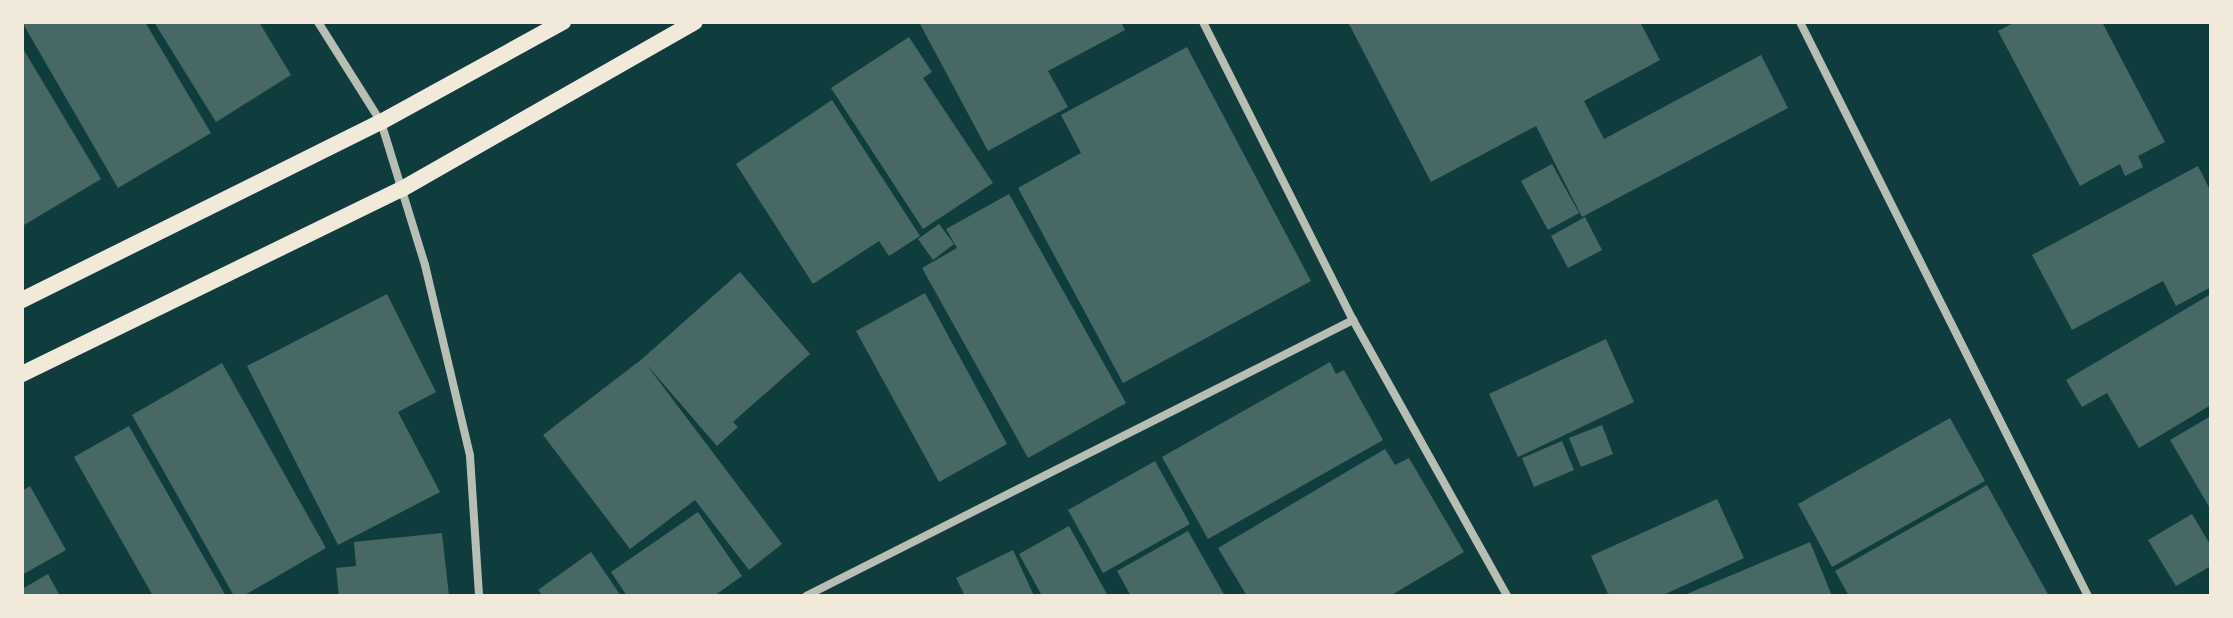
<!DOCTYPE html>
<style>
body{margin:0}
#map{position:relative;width:2233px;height:618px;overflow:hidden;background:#0f3d3e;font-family:Signika,sans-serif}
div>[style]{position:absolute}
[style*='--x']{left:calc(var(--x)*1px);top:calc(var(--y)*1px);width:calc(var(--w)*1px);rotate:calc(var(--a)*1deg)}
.building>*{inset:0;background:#486865}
.minor>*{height:8px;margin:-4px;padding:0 4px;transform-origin:4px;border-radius:4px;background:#b8beb3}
.secondary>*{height:16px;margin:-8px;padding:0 8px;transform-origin:8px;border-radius:8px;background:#f1e9da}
span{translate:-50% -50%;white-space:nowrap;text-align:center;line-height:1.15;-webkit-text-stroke:6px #f1e9da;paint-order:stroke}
.frame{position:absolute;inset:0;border:24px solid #f1e9da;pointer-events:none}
</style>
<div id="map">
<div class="building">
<div style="clip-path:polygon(22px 22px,145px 22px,211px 133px,118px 188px)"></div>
<div style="clip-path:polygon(154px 22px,259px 22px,291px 75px,216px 122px)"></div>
<div style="clip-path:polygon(919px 22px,1121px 22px,1125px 30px,1048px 71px,1068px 107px,988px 151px)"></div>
<div style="clip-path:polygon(1348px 22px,1640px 22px,1660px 60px,1584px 101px,1604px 139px,1761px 55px,1788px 108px,1582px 217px,1536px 126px,1431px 182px)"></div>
<div style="clip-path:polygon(2015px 22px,2102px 22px,2165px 142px,2138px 156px,2143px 167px,2125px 176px,2120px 164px,2080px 186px,1998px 31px)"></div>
<div style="clip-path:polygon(909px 37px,932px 72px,923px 78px,993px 183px,923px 229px,831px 88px)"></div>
<div style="clip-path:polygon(22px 47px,101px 179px,24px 225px,22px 221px)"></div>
<div style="clip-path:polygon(1187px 47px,1311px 281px,1123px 383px,1018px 188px,1081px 153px,1061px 115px)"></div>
<div style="clip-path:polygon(832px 100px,920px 236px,889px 256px,879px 241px,813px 284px,736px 164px)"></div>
<div style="clip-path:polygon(1552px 164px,1579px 213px,1548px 230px,1521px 181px)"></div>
<div style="clip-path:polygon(2198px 166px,2211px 192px,2211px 287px,2176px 306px,2163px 281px,2072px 330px,2032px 255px)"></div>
<div style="clip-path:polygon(1009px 194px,1126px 403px,1028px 458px,922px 268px,957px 248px,946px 229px)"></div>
<div style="clip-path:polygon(1585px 217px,1602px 250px,1568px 268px,1551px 236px)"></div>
<div style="clip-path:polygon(939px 224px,954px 244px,933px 260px,918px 239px)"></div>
<div style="clip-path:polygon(740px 272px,810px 354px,733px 422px,738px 427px,717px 446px,646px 364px,782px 544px,749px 570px,695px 500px,630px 549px,543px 435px,642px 359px)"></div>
<div style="clip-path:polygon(925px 293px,1007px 444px,939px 482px,856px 331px)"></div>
<div style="clip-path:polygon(387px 294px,436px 392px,398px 412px,440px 492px,338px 545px,247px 366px)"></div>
<div style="clip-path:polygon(2211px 294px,2211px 405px,2139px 448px,2107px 393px,2082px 407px,2066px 380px)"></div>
<div style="clip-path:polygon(1606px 339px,1634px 402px,1518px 457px,1489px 394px)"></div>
<div style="clip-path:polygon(1330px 362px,1336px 374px,1344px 370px,1383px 440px,1208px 539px,1162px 457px)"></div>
<div style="clip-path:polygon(222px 363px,326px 548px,243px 596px,234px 596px,132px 415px)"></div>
<div style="clip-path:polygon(2211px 416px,2211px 510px,2170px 440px)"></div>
<div style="clip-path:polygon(1950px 418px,1985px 481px,1832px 567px,1798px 504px)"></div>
<div style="clip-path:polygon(1602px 425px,1613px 454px,1581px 467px,1569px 438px)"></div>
<div style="clip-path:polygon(129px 426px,226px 596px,153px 596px,74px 457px)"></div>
<div style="clip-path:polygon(1562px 441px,1574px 470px,1534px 487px,1522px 458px)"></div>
<div style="clip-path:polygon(1385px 449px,1395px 465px,1409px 458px,1464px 552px,1390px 596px,1247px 596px,1218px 548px)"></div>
<div style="clip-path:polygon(1155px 461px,1190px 524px,1103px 573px,1068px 510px)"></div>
<div style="clip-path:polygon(1987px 485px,2049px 596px,1849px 596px,1835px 571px)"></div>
<div style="clip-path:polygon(30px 486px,66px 550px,22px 575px,22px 491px)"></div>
<div style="clip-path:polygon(1717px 499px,1744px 558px,1661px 596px,1609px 596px,1591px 556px)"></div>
<div style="clip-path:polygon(698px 512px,742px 576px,714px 596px,627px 596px,611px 572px)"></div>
<div style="clip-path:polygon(2192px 514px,2211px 546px,2211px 566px,2176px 586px,2148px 540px)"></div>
<div style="clip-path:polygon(1069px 526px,1108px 596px,1042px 596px,1019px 554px)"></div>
<div style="clip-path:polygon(1188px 531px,1225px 596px,1131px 596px,1117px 571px)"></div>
<div style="clip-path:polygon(442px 533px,449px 596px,339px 596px,336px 568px,356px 566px,354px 542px)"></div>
<div style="clip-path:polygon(1810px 542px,1832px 596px,1682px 596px)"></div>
<div style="clip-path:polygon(1013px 550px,1034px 596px,965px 596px,956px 578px)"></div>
<div style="clip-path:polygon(591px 552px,621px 596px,543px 596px,538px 590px)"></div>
<div style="clip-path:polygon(48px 574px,60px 596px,22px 596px,22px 589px)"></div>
</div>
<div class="minor">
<div style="--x:318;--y:22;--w:118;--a:57.8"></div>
<div style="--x:381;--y:122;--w:150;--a:72.9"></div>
<div style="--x:425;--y:265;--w:196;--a:76.7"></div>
<div style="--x:470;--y:456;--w:140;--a:86.3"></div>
<div style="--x:1203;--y:22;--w:334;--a:63.3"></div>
<div style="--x:1353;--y:320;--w:316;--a:60.8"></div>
<div style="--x:1800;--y:22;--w:642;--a:63.36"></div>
<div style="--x:806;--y:596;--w:613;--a:-26.77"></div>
</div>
<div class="secondary">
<div style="--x:22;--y:300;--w:401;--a:-26.4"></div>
<div style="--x:381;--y:122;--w:208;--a:-28.8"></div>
<div style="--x:22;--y:374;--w:423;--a:-26"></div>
<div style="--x:402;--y:189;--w:337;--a:-29.7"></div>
</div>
<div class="frame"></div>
</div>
